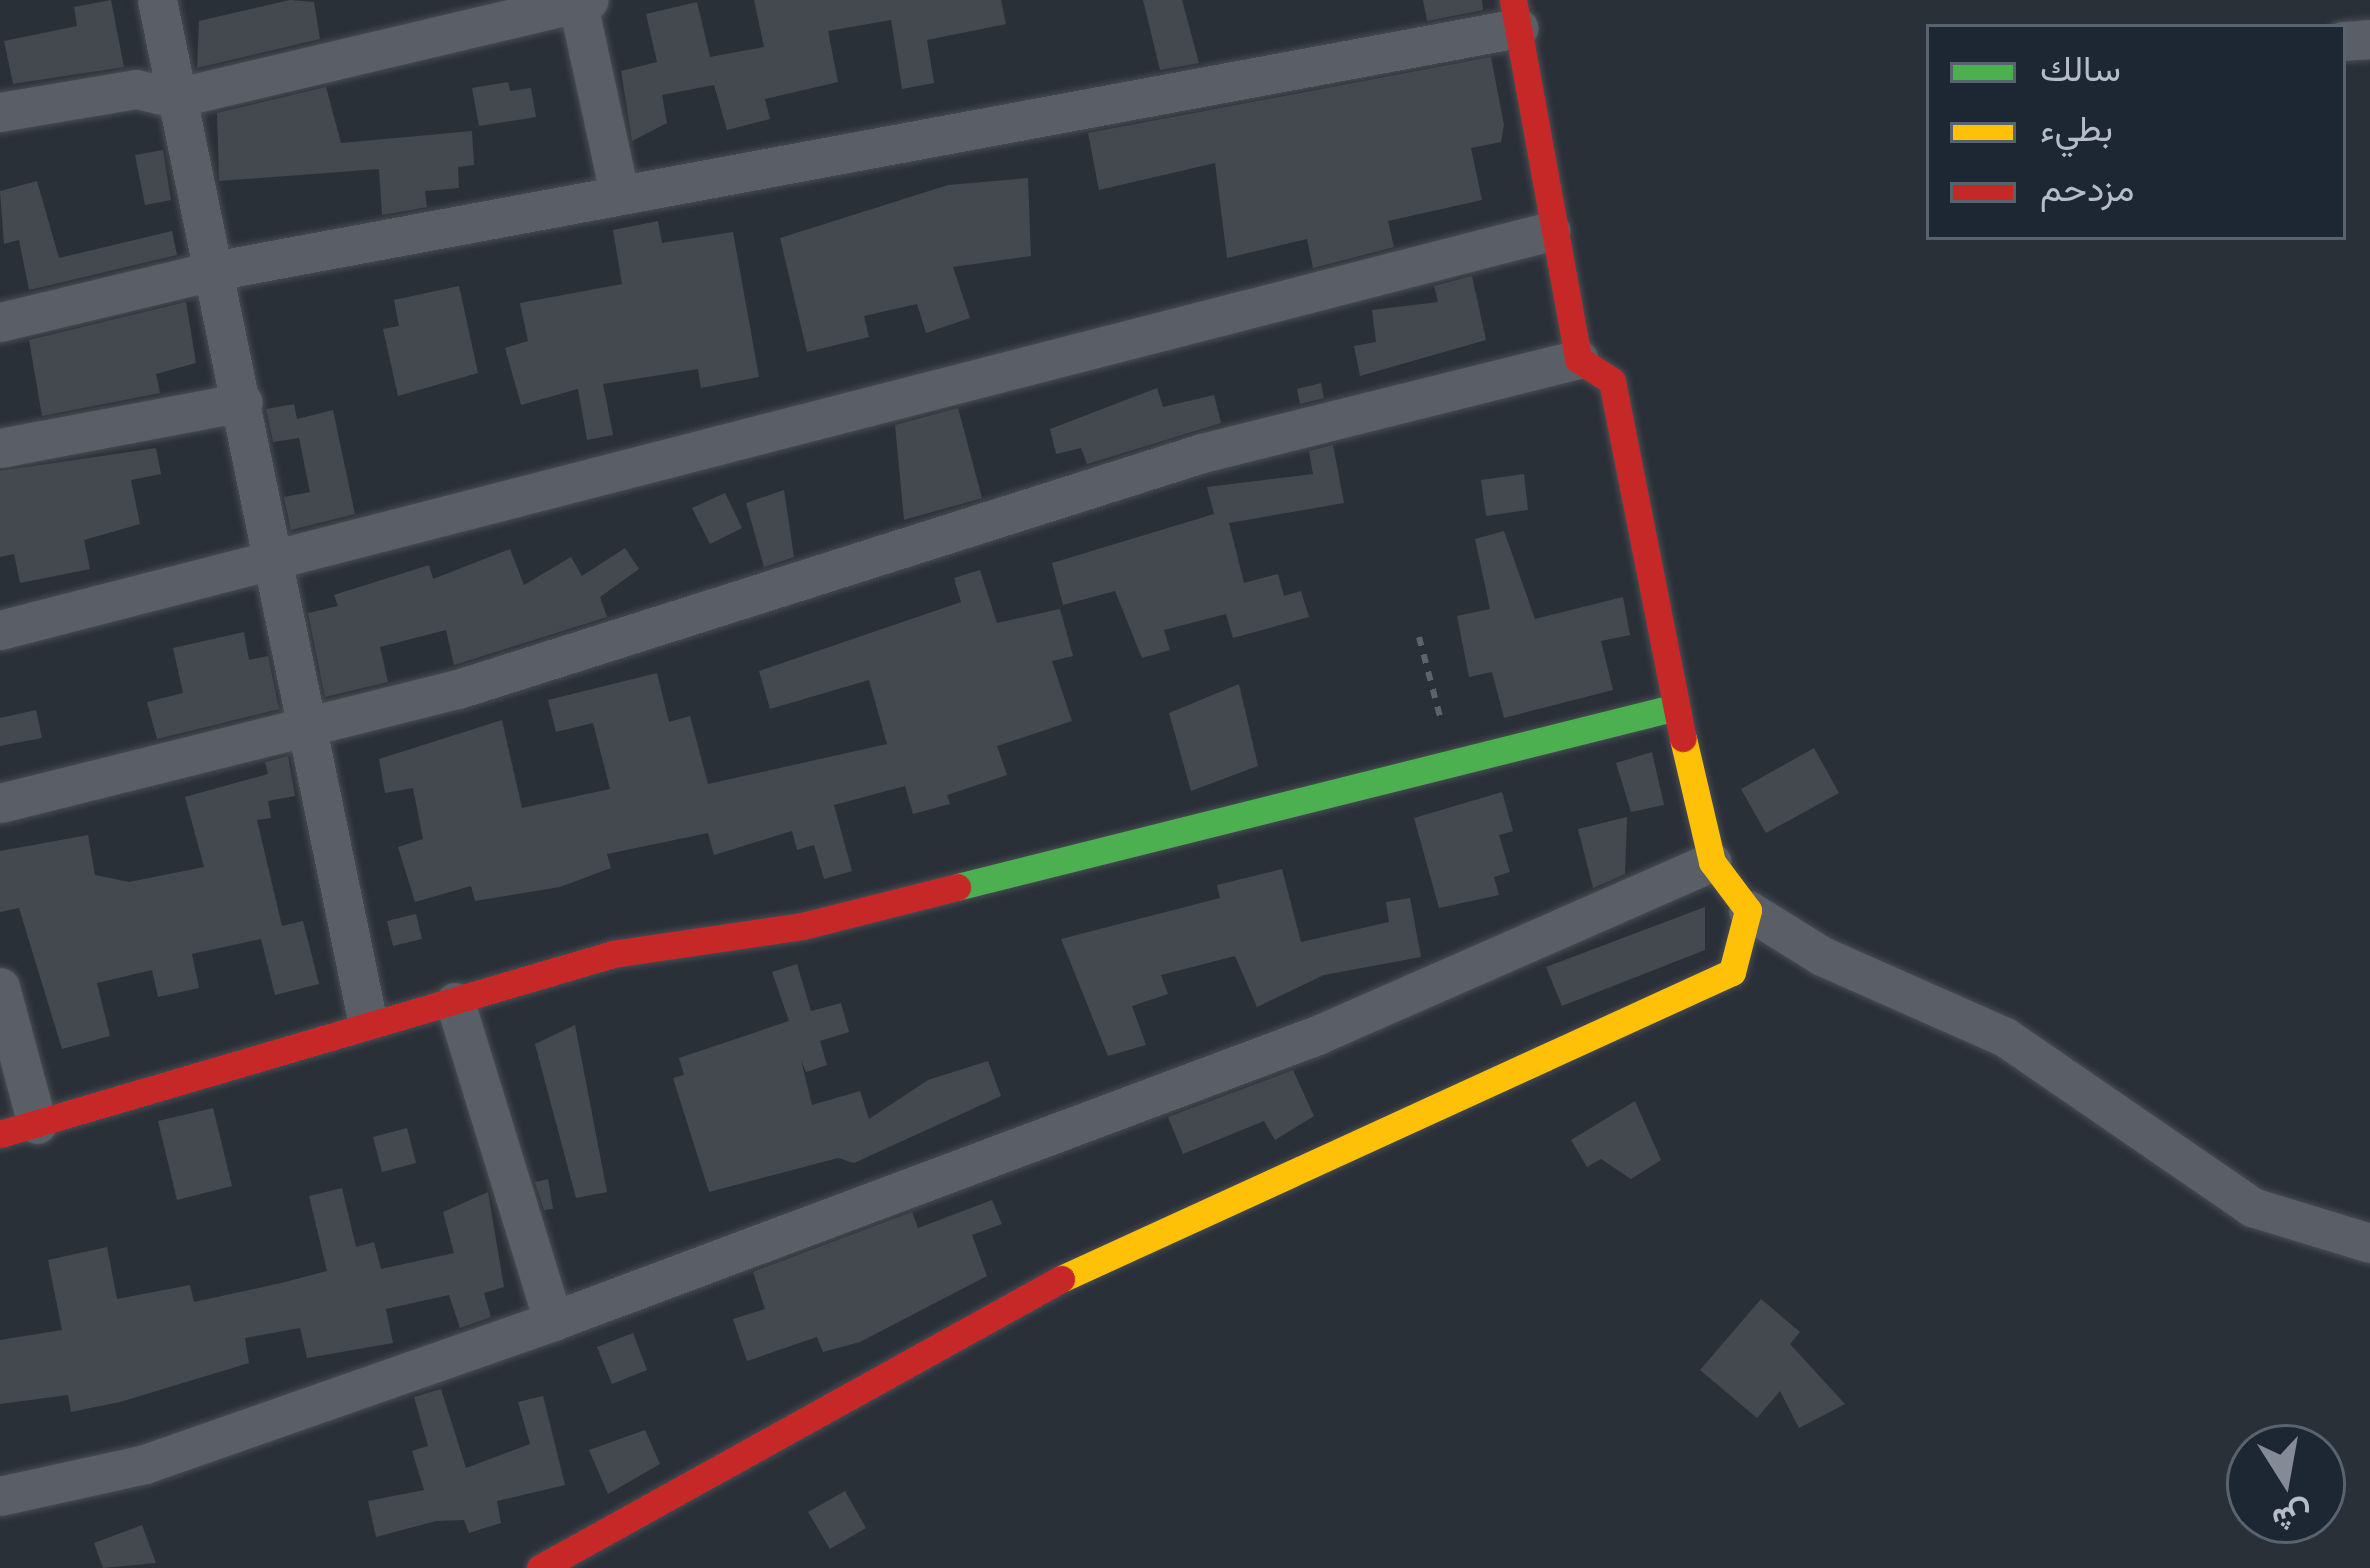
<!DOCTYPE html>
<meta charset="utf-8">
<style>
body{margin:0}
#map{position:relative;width:2370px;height:1568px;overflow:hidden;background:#2a3038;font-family:"Sofia Sans Condensed",Vazirmatn,sans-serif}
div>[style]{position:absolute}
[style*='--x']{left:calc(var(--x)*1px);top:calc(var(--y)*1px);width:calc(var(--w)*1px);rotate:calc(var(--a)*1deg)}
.building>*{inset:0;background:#444950}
.path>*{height:6px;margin-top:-3px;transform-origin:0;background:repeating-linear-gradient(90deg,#5d636a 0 9px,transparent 0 18px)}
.roads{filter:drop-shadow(0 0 3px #484c53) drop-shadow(0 0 3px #484c53)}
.street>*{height:39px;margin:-19.5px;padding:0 19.5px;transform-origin:19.5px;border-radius:19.5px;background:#5a5e66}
.fast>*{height:27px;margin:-13.5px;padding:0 13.5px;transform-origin:13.5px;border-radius:13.5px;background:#4caf50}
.slow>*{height:27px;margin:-13.5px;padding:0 13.5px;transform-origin:13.5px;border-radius:13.5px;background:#ffc107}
.jam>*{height:27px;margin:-13.5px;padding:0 13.5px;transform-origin:13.5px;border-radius:13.5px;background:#c62828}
span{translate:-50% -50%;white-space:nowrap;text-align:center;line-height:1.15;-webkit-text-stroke:9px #1d2633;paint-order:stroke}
.legend{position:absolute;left:1926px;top:24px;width:420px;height:216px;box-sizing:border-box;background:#1d2633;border:3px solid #59626f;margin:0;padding:15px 21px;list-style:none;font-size:36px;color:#b4bcc9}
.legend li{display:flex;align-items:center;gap:24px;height:60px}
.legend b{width:60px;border:3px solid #59626f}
.north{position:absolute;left:2226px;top:1424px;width:120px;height:120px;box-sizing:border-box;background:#1d2633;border:3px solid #59626f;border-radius:50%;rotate:169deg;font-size:33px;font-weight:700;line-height:48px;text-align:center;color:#b4bcc9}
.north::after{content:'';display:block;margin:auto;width:42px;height:54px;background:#848b96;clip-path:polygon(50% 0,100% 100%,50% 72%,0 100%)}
</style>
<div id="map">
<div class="building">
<div style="clip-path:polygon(111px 0,124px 67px,13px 84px,4px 41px,77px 26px,74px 7px)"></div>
<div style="clip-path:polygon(290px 0,314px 2px,320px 39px,197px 68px,199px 21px)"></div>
<div style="clip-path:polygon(754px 0,1001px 0,1006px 24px,927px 40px,934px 83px,902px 89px,891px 20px,828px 31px,838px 82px,765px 99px,770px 119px,727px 130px,714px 85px,662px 95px,667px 123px,632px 141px,621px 71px,657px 62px,646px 14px,697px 2px,710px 57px,764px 47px)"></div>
<div style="clip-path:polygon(1143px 0,1182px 0,1199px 63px,1160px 70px)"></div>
<div style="clip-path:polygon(1423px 0,1482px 0,1483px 10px,1427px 21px)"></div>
<div style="clip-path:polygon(1491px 57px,1504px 125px,1501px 142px,1471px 148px,1482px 200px,1388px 221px,1394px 247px,1313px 268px,1307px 239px,1227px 258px,1215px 163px,1099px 190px,1088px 133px)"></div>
<div style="clip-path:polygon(508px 82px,510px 91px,531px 88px,536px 117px,479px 126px,472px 88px)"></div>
<div style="clip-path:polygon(326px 87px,341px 143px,472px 131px,474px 165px,458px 167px,459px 188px,425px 191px,427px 207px,382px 215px,379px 169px,219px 181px,217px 113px)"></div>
<div style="clip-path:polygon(163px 150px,171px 200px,145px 205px,135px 155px)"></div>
<div style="clip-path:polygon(1028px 178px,1031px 256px,953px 267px,970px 318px,926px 333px,917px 304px,864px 316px,869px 337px,807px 352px,780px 238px,948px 185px)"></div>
<div style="clip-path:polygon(37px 181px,59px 258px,172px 231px,177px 255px,29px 290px,19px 240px,4px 244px,0 191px)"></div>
<div style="clip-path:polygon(658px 221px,662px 243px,733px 232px,759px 377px,701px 388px,698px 369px,603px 384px,613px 435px,587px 440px,578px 389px,521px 405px,505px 348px,528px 341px,520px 303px,622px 284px,613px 230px)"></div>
<div style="clip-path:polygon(1472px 276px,1486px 340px,1360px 376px,1354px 346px,1376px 342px,1372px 310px,1438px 302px,1434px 286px)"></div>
<div style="clip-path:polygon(459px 286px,478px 373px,398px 396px,383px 329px,399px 326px,394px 300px)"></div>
<div style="clip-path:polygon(186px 302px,196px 363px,156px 374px,160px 393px,42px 416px,29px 340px)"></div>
<div style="clip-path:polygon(1321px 383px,1324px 398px,1300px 404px,1297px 389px)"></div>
<div style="clip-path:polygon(1157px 388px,1163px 407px,1214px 395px,1221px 423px,1087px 464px,1081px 448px,1056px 454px,1050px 429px)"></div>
<div style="clip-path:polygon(294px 404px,297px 419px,333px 410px,355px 514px,291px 530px,284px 497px,310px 492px,299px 438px,273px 442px,266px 409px)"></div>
<div style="clip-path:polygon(958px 408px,982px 498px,904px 520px,895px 425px)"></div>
<div style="clip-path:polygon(1333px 445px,1344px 503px,1229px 523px,1244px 583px,1278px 574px,1284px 596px,1301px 591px,1309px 617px,1233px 638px,1226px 614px,1164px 630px,1170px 650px,1142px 658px,1115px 591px,1063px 605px,1052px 563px,1214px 514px,1207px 487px,1313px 474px,1309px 451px)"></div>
<div style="clip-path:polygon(156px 448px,161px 474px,131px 480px,140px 524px,84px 540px,90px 569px,20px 583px,14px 554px,0 557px,0 471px)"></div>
<div style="clip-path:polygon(1524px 474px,1528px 510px,1486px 516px,1481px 480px)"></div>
<div style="clip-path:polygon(784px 490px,794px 557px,764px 567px,746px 503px)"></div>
<div style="clip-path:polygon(725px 493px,742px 528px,710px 544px,692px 508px)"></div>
<div style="clip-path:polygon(1504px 531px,1535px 619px,1623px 597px,1630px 635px,1601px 641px,1613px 690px,1504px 718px,1492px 672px,1469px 677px,1457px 616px,1490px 609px,1475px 539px)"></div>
<div style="clip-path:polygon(625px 548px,639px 569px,600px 597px,607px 617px,454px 665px,446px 630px,380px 647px,388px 682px,325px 697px,308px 613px,338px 606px,334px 595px,429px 565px,433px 579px,510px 549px,524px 585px,571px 557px,582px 576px)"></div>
<div style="clip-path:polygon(980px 570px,997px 623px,1060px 609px,1073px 656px,1052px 661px,1072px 721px,997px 746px,1007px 775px,947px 795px,950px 804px,913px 814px,905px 786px,834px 805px,852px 871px,824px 879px,814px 845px,797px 850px,792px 831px,714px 855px,708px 833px,607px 854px,611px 868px,560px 887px,475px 901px,471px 886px,415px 902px,398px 847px,423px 839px,413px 788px,385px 793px,379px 759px,502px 720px,522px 808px,610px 789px,593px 723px,556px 732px,548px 700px,657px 673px,669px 722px,690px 716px,708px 784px,887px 744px,869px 680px,770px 709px,759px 671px,961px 602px,954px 578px)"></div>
<div style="clip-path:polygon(244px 632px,249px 660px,268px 656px,279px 709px,157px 739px,147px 702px,183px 693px,173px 648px)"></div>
<div style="clip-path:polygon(1239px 684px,1258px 766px,1191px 791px,1169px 713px)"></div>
<div style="clip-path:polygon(36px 710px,42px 738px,0 746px,0 718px)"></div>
<div style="clip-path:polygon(1814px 748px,1839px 793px,1766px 833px,1741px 789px)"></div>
<div style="clip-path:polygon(1652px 752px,1664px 805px,1631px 812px,1616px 763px)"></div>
<div style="clip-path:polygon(288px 756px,295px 796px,268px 801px,271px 818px,257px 820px,282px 926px,303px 921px,319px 984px,275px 995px,261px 939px,192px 954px,199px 988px,158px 997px,152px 970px,97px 983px,110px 1036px,62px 1049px,19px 908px,0 912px,0 851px,88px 835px,95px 875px,129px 882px,204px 867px,185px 797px,268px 774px,265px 762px)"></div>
<div style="clip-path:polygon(1502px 792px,1513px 831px,1499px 835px,1510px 872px,1494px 877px,1499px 895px,1439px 908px,1414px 818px)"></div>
<div style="clip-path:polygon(1627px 817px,1625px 874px,1593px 888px,1578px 829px)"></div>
<div style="clip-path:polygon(1282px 869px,1301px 942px,1389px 922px,1386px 902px,1410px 898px,1421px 957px,1324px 975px,1257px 1007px,1235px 956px,1161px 975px,1168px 994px,1132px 1006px,1146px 1045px,1108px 1056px,1061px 939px,1220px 898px,1217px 885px)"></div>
<div style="clip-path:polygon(1705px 907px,1705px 950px,1562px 1006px,1546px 967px)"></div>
<div style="clip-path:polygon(416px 914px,422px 939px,393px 946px,387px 921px)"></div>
<div style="clip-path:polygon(797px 964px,811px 1011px,841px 1003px,849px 1032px,820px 1041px,827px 1065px,806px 1072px,801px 1060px,812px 1105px,860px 1091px,869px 1119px,928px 1080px,988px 1061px,1001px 1096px,854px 1163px,838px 1158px,709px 1192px,673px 1078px,684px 1075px,679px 1058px,789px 1021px,772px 972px)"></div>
<div style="clip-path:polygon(575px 1025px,607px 1192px,576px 1198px,535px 1044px)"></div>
<div style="clip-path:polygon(1293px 1070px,1314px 1116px,1275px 1140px,1264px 1121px,1183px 1154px,1168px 1117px)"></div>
<div style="clip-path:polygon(1635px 1101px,1661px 1160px,1631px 1179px,1601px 1159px,1587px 1167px,1571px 1140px)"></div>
<div style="clip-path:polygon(213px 1108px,232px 1186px,177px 1200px,158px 1121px)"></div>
<div style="clip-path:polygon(407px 1128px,416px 1163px,382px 1172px,373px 1137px)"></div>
<div style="clip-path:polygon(548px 1179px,553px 1209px,544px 1210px,535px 1182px)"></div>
<div style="clip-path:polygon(342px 1188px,356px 1247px,374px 1242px,381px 1269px,454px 1253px,443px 1212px,488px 1192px,504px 1287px,484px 1293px,491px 1317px,460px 1328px,449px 1295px,386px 1309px,393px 1343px,307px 1358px,300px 1328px,245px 1338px,249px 1363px,120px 1402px,71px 1412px,68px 1395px,0 1404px,0 1340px,62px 1330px,48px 1260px,107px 1247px,117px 1299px,190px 1285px,194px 1302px,281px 1283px,327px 1271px,309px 1196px)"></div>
<div style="clip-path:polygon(992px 1200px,1002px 1224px,972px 1235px,987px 1276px,860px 1342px,823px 1352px,817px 1337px,747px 1361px,733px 1319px,765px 1309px,753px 1272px,912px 1212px,918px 1228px)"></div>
<div style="clip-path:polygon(1761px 1299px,1800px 1332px,1790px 1344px,1845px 1404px,1799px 1428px,1780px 1391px,1757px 1418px,1700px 1370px)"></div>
<div style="clip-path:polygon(633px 1333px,647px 1370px,612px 1384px,597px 1347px)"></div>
<div style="clip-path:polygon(441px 1389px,466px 1468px,530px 1444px,518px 1402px,543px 1396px,565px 1485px,497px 1501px,501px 1523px,469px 1533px,464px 1520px,436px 1521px,376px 1537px,368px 1501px,424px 1490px,412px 1451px,428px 1446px,414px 1397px)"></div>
<div style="clip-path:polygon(645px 1430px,660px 1464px,608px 1494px,589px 1450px)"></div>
<div style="clip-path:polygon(845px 1491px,866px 1528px,830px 1549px,808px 1512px)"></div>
<div style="clip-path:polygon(142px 1525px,156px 1563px,103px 1568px,94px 1543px)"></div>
</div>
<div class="path">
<div style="--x:1419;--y:637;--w:86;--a:75.2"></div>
</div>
<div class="roads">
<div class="street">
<div style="--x:157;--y:0;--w:1040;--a:78.36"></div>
<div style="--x:577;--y:0;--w:198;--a:77.7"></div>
<div style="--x:2343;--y:41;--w:27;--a:-4"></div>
<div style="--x:0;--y:112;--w:138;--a:-9.6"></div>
<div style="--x:136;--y:89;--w:40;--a:13"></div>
<div style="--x:175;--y:98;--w:425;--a:-13.3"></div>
<div style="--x:0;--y:322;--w:214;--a:-13.5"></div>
<div style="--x:208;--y:272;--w:1333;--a:-10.55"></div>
<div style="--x:0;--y:448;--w:247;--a:-10.7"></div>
<div style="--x:0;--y:630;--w:1601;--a:-14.43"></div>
<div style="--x:0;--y:803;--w:472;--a:-14"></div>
<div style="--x:458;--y:689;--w:781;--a:-17.6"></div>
<div style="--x:1202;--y:453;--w:388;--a:-14"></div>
<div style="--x:1748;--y:910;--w:87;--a:31.9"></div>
<div style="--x:1822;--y:956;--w:200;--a:23.9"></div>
<div style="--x:2005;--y:1037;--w:300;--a:34.5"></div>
<div style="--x:2252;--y:1207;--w:123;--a:17"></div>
<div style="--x:0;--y:987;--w:142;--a:74.9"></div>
<div style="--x:455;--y:1002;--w:334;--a:72.9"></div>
<div style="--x:0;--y:1496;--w:148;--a:-12.4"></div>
<div style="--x:145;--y:1464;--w:432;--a:-19.3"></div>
<div style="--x:553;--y:1321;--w:814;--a:-20.51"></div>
<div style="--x:1315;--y:1036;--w:433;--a:-23.7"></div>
</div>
<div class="fast">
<div style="--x:957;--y:887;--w:741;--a:-14.05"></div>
</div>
<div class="slow">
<div style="--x:1061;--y:1279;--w:738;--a:-24.59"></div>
<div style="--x:1732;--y:972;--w:64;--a:-75.5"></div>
<div style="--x:1748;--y:910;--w:60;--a:-126.9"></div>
<div style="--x:1712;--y:862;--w:127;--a:-103.2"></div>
</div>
<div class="jam">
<div style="--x:1513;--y:0;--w:365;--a:79.7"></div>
<div style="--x:1578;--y:359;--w:40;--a:32.9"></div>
<div style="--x:1612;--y:381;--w:364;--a:78.8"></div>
<div style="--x:0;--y:1134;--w:639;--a:-16.36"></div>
<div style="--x:613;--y:954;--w:191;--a:-8.4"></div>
<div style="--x:802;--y:926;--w:160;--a:-14.1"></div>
<div style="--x:540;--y:1568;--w:596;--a:-29.02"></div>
</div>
</div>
<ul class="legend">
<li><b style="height:15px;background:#4caf50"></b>سالك</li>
<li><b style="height:15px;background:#ffc107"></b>بطيء</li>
<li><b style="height:15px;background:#c62828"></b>مزدحم</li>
</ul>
<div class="north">ش</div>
</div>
